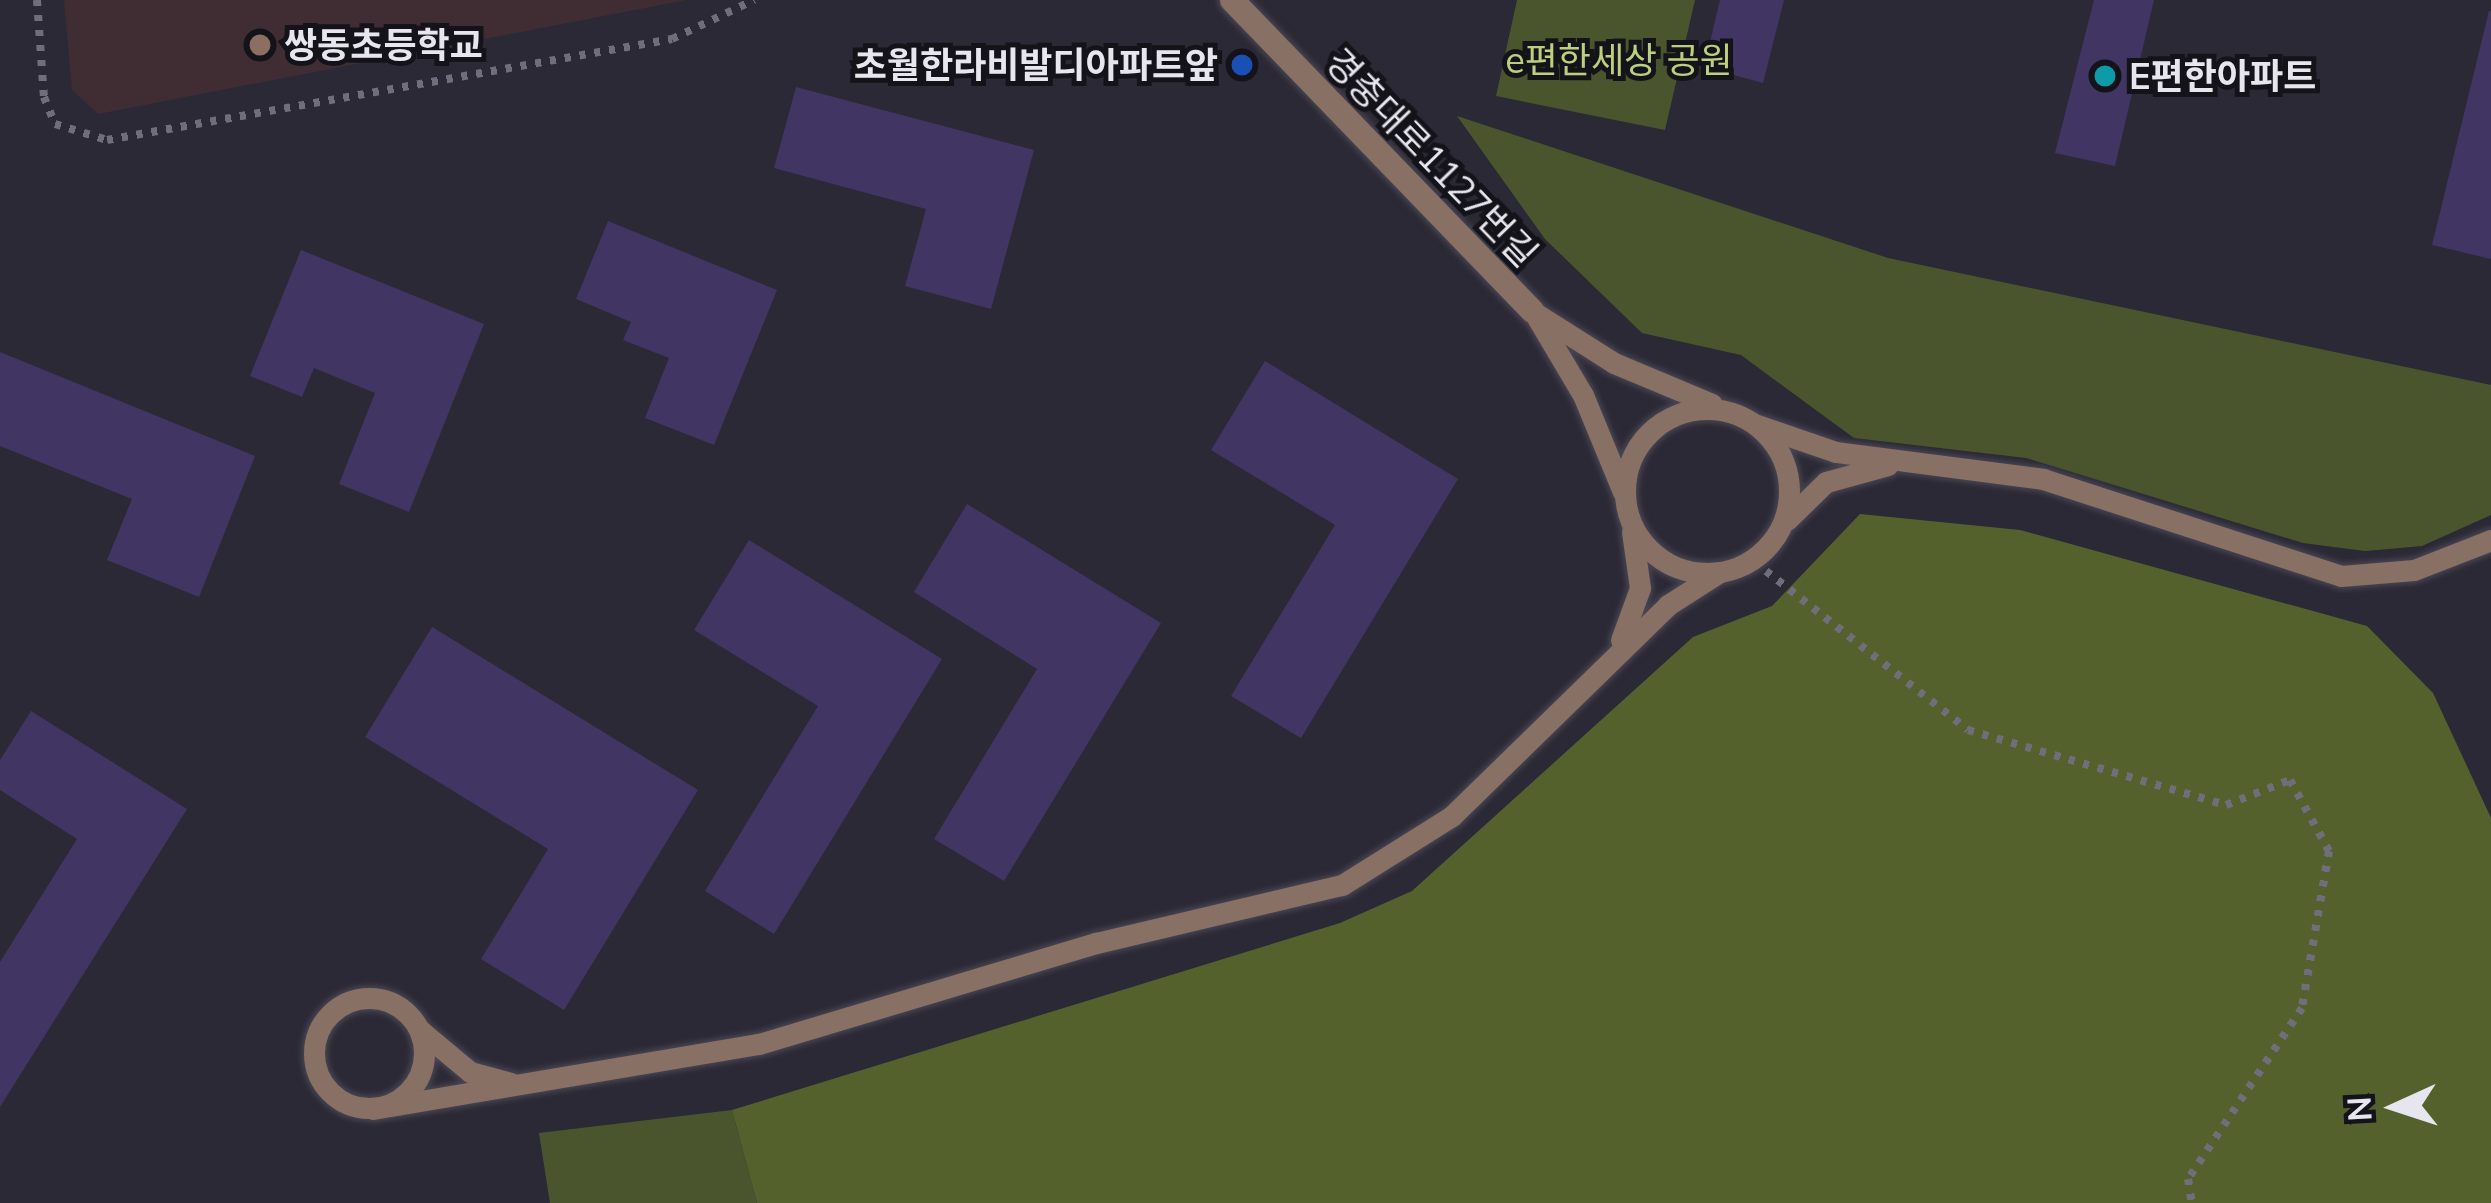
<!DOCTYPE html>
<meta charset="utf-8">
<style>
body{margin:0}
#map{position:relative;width:2491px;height:1203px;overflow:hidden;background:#2c2936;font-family:Mulish,"Noto Sans KR",sans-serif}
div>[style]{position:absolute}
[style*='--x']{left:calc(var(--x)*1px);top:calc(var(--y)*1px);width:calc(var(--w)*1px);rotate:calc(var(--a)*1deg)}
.education>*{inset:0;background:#402d33}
.green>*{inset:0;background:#4b552d}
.forest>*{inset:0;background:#55612d}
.building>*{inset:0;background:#403563}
.path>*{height:8px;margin-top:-4px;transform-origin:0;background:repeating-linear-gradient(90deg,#706e7a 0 6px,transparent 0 15px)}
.roads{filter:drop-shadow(0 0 3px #4a4754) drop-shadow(0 0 3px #4a4754)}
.service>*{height:21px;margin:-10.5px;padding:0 10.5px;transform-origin:10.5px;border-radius:10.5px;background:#887065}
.service>.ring{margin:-10.5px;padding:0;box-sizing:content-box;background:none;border:21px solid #887065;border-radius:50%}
.minor>*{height:24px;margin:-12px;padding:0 12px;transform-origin:12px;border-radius:12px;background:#887065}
.dots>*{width:33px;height:33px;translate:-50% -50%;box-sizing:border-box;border:6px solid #141319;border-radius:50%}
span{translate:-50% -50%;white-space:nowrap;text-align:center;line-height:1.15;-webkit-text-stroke:10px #141319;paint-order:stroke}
.poi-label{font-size:36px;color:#e7e6ef;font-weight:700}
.left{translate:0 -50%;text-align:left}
.right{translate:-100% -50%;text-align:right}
.park-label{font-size:36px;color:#bbcf7f}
.street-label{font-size:36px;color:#e7e6ef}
.north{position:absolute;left:2335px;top:1047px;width:120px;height:120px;-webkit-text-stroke:9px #141319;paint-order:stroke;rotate:267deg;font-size:33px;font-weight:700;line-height:48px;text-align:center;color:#e7e6ef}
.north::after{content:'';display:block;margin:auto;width:42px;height:54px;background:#e7e6ef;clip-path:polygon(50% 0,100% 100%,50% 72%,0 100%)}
</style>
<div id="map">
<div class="education">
<div style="clip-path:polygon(64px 0,686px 0,98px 114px,72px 90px)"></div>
</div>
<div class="green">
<div style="clip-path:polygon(1517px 0,1695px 0,1665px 130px,1496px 96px)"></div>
<div style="clip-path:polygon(1457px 116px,1888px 258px,2491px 385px,2491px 515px,2422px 546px,2365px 551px,2303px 543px,2026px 458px,1854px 438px,1741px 355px,1642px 333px,1545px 239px)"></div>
<div style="clip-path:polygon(732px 1110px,757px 1203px,550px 1203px,539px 1133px)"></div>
</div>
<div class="forest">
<div style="clip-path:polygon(1860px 514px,2020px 530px,2367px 626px,2433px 693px,2491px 818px,2491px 1203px,757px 1203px,732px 1110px,1340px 923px,1412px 891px,1693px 637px,1772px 606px)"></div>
</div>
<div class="building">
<div style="clip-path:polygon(1720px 0,1784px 0,1763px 83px,1704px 67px)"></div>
<div style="clip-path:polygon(2094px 0,2154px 0,2115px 166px,2055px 153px)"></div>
<div style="clip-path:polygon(2489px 11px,2491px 11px,2491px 259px,2432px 245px)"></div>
<div style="clip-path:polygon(796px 87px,1034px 150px,991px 309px,905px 286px,926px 209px,774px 168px)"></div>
<div style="clip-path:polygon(608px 221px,777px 290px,714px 445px,645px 418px,669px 358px,623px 340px,631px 322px,576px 299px)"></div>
<div style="clip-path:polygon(301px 250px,484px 324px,409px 512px,339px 484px,375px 393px,314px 368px,302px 397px,250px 376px)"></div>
<div style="clip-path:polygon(0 352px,255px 456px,199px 597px,107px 560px,132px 499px,0 446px)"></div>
<div style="clip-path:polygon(1265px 361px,1458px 479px,1301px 738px,1231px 696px,1335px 525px,1211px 450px)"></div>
<div style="clip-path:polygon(967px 504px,1161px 623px,1004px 881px,934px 839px,1037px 669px,914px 592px)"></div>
<div style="clip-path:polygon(749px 540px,942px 659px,774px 934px,705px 891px,818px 706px,694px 630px)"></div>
<div style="clip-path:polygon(432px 627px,698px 790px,564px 1010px,481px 959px,548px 849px,365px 737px)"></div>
<div style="clip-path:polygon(31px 711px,187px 809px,0 1107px,0 962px,77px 839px,0 790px,0 760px)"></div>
</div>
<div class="path">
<div style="--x:37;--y:0;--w:97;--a:85.9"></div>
<div style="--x:44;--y:97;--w:29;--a:68"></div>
<div style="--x:55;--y:124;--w:54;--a:17.1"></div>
<div style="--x:107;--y:140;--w:574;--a:-10.14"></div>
<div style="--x:672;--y:39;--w:91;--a:-25.4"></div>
<div style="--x:1766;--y:571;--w:257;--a:38.2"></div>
<div style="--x:1968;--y:730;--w:269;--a:16.2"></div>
<div style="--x:2226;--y:805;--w:69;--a:-21.3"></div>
<div style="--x:2290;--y:780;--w:81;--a:61.2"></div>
<div style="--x:2329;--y:851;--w:159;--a:99.8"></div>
<div style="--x:2302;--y:1008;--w:206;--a:123.7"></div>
<div style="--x:2188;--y:1179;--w:24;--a:81"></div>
</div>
<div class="roads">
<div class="service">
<div style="--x:1532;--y:311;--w:97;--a:32.4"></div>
<div style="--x:1614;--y:363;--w:106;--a:22.7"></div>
<div style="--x:1536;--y:316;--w:92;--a:59.3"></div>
<div style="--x:1583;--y:395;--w:105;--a:67.6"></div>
<div class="ring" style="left:1625px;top:409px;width:143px;height:143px"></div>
<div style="--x:1757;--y:425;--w:83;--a:18.9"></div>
<div style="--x:1836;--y:452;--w:209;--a:7.4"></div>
<div style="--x:2043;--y:479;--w:313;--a:18"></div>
<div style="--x:2341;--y:576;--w:73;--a:-4.7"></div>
<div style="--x:2414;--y:570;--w:83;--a:-21.3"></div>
<div style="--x:1787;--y:520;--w:54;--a:-44.3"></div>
<div style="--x:1826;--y:482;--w:64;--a:-15.3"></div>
<div style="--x:1621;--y:640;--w:55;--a:-69.9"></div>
<div style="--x:1640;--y:588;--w:57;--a:-98.1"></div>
<div class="ring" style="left:314px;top:998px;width:89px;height:89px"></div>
<div style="--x:421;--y:1031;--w:64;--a:39.9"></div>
<div style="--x:470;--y:1072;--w:42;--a:15"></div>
<div style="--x:373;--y:1109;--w:391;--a:-9.6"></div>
<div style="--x:759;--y:1044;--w:352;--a:-16.7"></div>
<div style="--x:1096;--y:943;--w:253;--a:-13.3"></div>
<div style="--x:1342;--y:885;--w:130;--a:-32.1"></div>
<div style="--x:1452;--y:816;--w:302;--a:-44.3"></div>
<div style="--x:1668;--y:605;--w:59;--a:-32.6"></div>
</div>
<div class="minor">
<div style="--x:1232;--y:0;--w:432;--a:46"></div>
</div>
</div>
<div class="dots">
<div style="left:260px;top:45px;background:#8d6e63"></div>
<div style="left:1242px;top:65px;background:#1a4fb4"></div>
<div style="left:2105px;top:76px;background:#0f9aa8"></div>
</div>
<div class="poi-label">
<span class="left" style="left:284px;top:45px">쌍동초등학교</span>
<span class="right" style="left:1218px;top:65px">초월한라비발디아파트앞</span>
<span class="left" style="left:2129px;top:76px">E편한아파트</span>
</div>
<div class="park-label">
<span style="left:1619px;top:60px">e편한세상 공원</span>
</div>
<div class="street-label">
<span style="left:1432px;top:157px;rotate:46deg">경충대로1127번길</span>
</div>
<div class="north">N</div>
</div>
